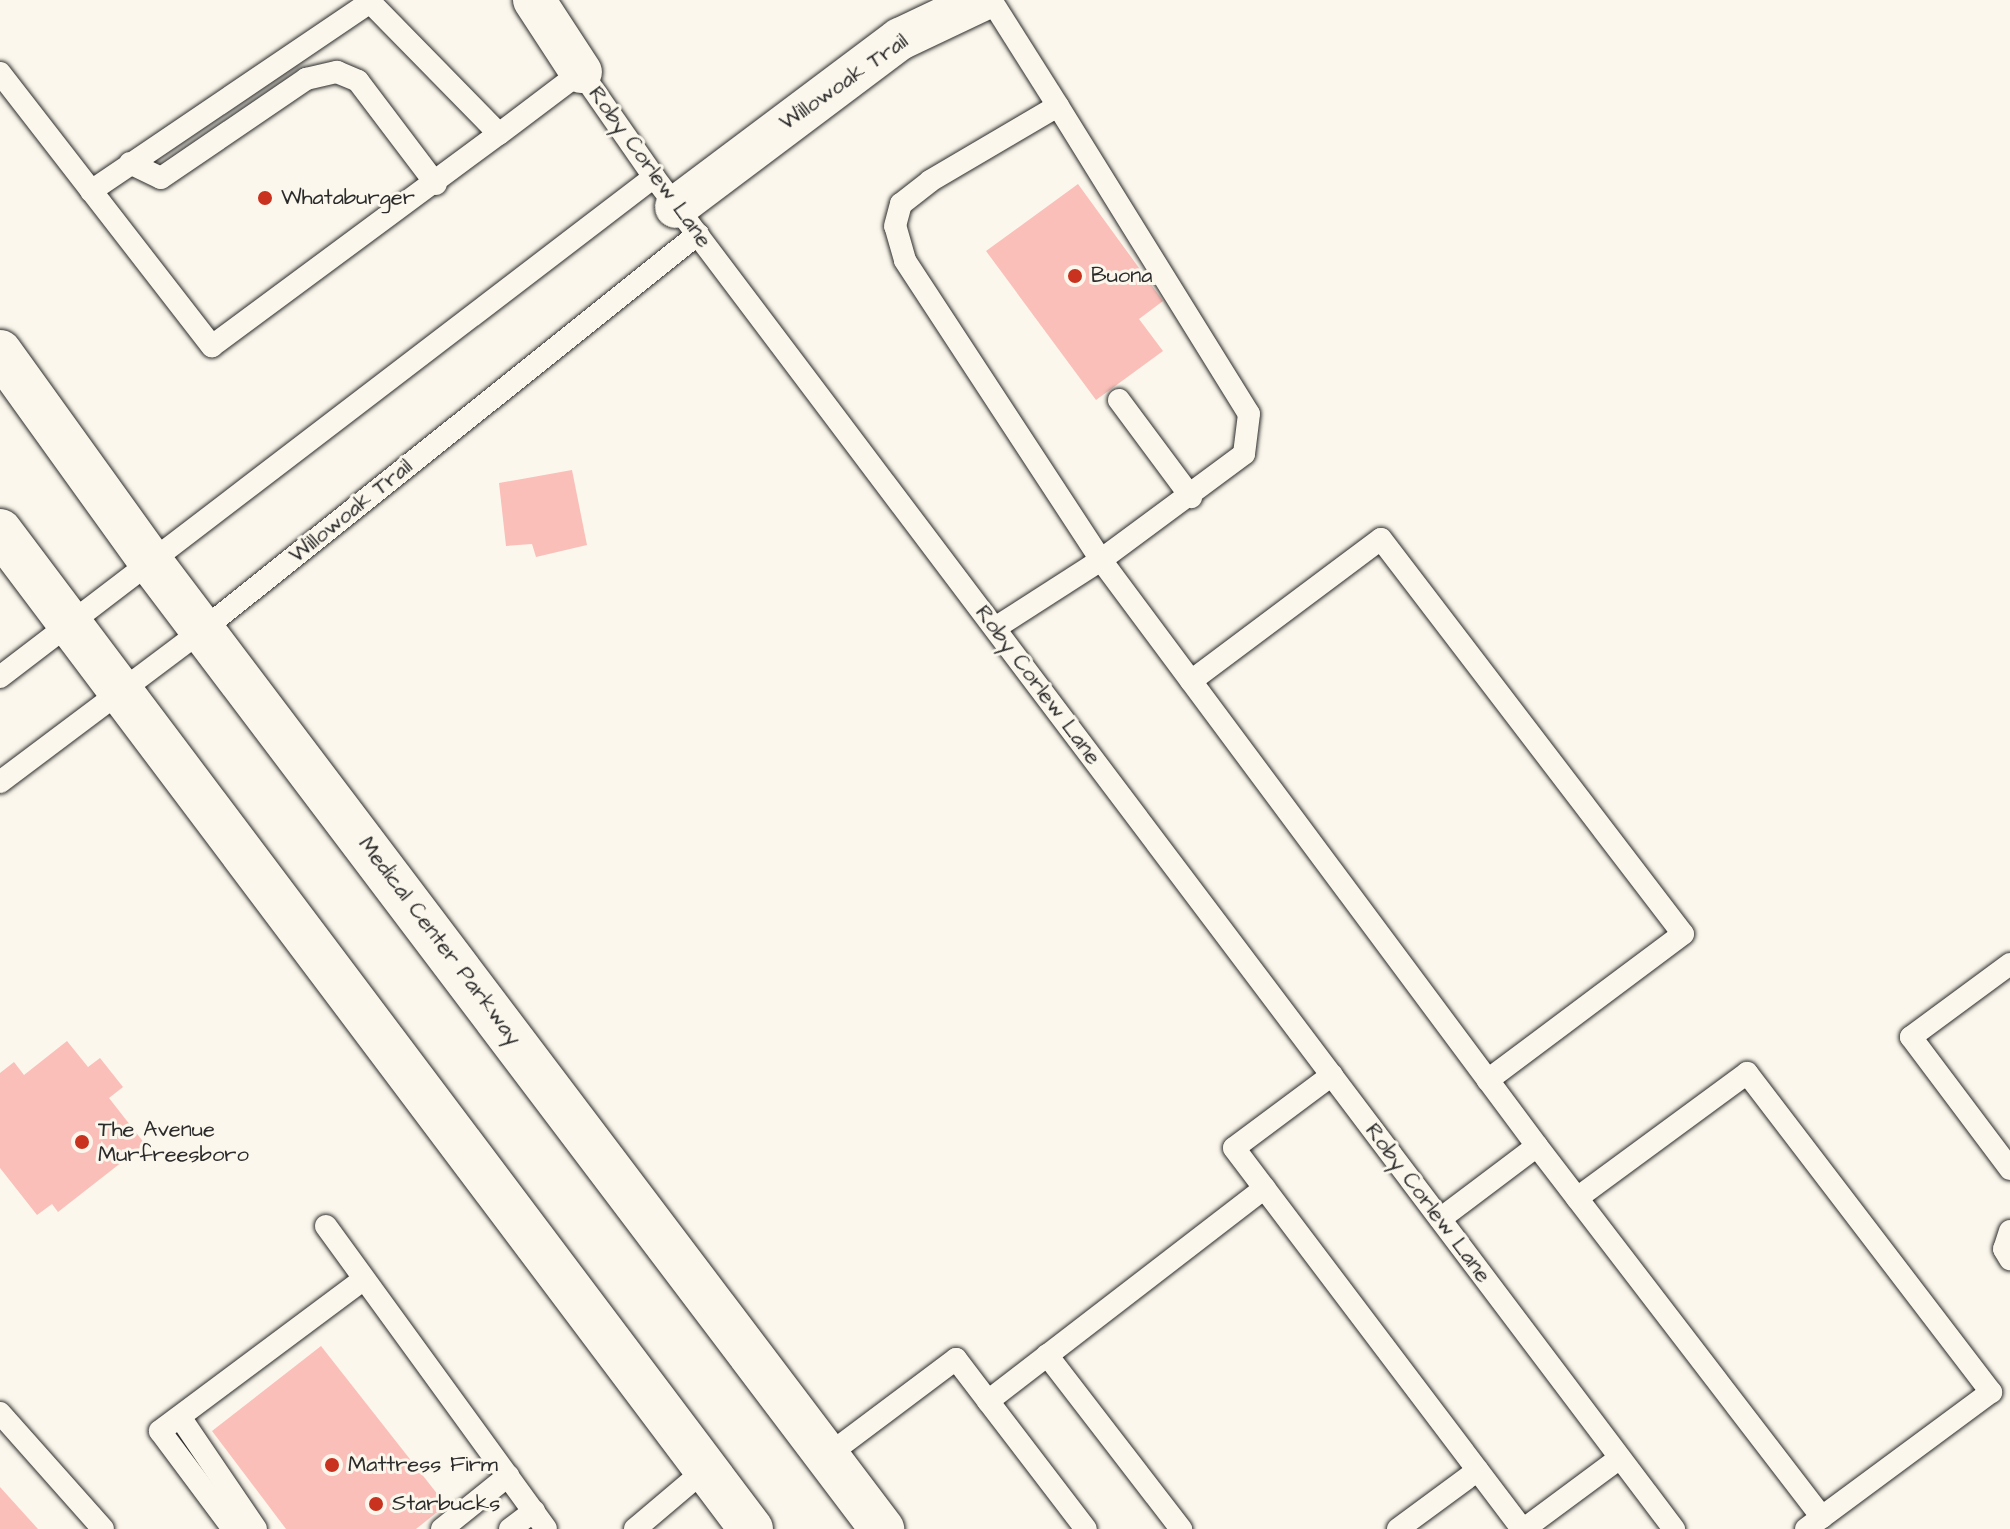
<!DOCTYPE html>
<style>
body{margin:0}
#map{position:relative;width:2010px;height:1529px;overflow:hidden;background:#fbf7ec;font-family:"Architects Daughter",sans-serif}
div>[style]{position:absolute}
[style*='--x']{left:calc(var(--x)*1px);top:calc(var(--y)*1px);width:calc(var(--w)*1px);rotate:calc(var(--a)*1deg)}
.building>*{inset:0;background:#fbbfb9}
.roads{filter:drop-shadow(0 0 2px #2b2b2b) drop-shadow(0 0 2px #2b2b2b)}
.service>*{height:22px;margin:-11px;padding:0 11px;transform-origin:11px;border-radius:11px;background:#fbf7ec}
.minor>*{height:42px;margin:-21px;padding:0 21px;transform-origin:21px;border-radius:21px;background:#fbf7ec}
.secondary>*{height:44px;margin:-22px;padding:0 22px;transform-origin:22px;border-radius:22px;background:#fbf7ec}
.dots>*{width:22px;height:22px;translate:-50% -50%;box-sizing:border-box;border:4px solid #fbf7ec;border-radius:50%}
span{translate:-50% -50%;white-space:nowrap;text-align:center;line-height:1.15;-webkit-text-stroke:6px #fbf7ec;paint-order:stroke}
.street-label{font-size:22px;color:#2b2b2b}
.poi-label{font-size:22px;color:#2b2b2b}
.left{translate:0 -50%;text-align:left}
</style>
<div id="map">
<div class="building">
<div style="clip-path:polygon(1078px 184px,1163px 301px,1139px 319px,1163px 351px,1096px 400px,986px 251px)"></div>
<div style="clip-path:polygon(572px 470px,587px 545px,536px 557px,532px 544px,506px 546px,499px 483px)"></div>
<div style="clip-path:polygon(67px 1041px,88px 1067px,100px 1058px,123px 1087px,109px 1098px,145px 1144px,58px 1212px,52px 1204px,37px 1215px,0 1168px,0 1073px,14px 1062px,24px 1075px)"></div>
<div style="clip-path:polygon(321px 1346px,446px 1505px,416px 1529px,286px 1529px,212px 1431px)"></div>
<div style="clip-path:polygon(0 1487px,38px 1529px,0 1529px)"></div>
</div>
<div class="roads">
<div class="service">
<div style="--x:368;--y:0;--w:187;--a:45.6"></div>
<div style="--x:499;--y:134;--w:103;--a:-37.1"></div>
<div style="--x:581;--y:72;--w:128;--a:55.2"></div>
<div style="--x:654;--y:177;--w:1694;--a:52.97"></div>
<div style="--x:991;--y:0;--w:125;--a:57.7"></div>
<div style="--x:1058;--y:106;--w:362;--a:58.2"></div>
<div style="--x:1249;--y:414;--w:40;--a:97.1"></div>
<div style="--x:1244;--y:454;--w:178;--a:143.5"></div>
<div style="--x:1101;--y:560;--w:358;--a:-123.2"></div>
<div style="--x:905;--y:260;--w:35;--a:-106"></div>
<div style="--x:895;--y:226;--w:23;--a:-75"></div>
<div style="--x:901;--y:204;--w:37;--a:-38"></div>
<div style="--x:930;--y:181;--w:148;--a:-30.4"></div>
<div style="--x:0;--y:73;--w:346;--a:52.2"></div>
<div style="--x:212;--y:346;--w:357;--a:-36.5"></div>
<div style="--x:130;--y:163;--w:34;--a:26"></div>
<div style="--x:161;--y:178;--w:176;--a:-34.3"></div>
<div style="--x:306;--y:79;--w:32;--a:-13"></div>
<div style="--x:337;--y:72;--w:23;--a:23"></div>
<div style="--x:358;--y:81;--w:129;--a:52.9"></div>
<div style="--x:91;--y:191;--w:337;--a:-34.1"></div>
<div style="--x:1119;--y:400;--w:121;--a:53.4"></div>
<div style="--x:995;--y:628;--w:126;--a:-32.7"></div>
<div style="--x:1101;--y:560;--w:730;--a:53.35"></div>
<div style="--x:1537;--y:1146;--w:121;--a:143"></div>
<div style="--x:0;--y:677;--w:823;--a:-37.4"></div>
<div style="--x:1191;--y:681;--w:237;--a:-36.8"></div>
<div style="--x:1381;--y:539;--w:497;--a:52.6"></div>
<div style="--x:1683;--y:934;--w:244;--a:143.2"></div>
<div style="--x:0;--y:782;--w:256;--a:-36.9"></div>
<div style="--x:205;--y:628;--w:631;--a:-38.63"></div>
<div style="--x:2010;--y:964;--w:123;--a:143.6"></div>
<div style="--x:1911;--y:1037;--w:165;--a:53.1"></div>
<div style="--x:1332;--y:1075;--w:122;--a:143.3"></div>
<div style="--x:1234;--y:1148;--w:478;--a:52.9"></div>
<div style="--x:1537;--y:1146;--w:468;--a:52.5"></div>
<div style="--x:1822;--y:1517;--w:20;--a:143"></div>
<div style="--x:1577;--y:1198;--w:211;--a:-36.3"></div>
<div style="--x:1747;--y:1073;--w:402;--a:52.6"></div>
<div style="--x:1991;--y:1392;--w:210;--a:143.5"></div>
<div style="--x:326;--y:1226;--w:374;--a:54"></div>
<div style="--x:2010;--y:1231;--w:19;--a:108"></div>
<div style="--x:2004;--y:1249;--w:12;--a:59"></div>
<div style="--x:1047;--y:1355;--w:220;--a:52.4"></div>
<div style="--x:988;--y:1401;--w:161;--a:52.6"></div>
<div style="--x:0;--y:1413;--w:155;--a:48.4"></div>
<div style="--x:180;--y:1417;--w:135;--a:55.8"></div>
<div style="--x:828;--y:1455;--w:160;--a:-36.9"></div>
<div style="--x:956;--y:1359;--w:53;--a:52.7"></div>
<div style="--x:988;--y:1401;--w:349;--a:-37.6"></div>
<div style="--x:233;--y:1529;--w:122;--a:-126.7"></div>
<div style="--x:160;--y:1431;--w:254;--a:-36.7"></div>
<div style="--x:442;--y:1529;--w:85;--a:-38.8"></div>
<div style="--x:510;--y:1529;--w:30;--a:-37"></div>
<div style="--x:635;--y:1529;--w:93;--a:-40.2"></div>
<div style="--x:1398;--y:1529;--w:99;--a:-36.4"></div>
<div style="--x:1524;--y:1529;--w:119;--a:-36.5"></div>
</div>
<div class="minor">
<div style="--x:534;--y:0;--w:86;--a:56.9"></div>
<div style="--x:676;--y:207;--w:280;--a:-36.9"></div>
<div style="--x:900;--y:39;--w:91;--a:-25.4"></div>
</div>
<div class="secondary">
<div style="--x:0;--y:352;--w:262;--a:54.3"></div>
<div style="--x:153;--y:565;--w:1209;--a:52.9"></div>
<div style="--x:0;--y:531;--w:1249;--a:53.04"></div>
</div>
</div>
<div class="dots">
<div style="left:265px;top:198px;background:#c8321e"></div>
<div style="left:1075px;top:276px;background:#c8321e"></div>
<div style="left:82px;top:1142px;background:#c8321e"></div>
<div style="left:332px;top:1465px;background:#c8321e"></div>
<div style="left:376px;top:1504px;background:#c8321e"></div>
</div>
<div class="street-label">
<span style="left:844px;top:82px;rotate:-35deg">Willowoak Trail</span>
<span style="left:650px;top:167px;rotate:54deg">Roby Corlew Lane</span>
<span style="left:351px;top:511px;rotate:-39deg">Willowoak Trail</span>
<span style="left:1038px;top:685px;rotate:53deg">Roby Corlew Lane</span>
<span style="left:440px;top:941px;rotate:53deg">Medical Center Parkway</span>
<span style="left:1428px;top:1203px;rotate:53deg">Roby Corlew Lane</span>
</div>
<div class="poi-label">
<span class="left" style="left:281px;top:198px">Whataburger</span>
<span class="left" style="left:1091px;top:276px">Buona</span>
<span class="left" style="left:98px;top:1142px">The Avenue<br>Murfreesboro</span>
<span class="left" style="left:348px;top:1465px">Mattress Firm</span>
<span class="left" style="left:392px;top:1504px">Starbucks</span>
</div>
</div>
